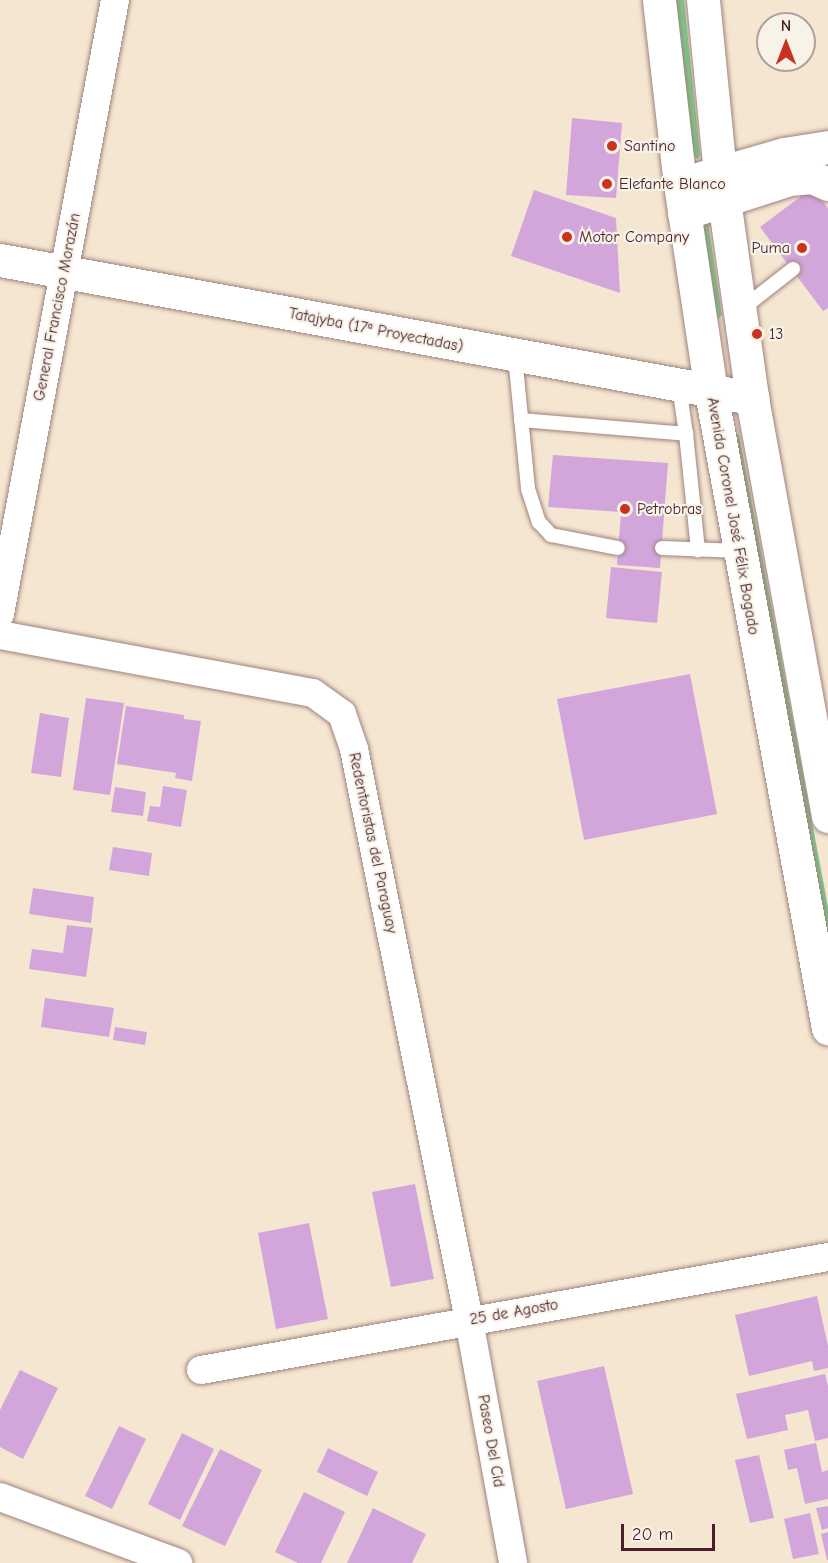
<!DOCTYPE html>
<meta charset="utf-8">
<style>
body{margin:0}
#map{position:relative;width:828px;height:1563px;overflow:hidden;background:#f5e6d1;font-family:"Comic Neue",sans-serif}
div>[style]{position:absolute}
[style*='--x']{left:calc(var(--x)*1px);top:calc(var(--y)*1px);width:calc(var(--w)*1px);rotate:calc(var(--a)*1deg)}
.green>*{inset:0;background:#7bc888}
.building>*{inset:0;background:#d2a6db}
.roads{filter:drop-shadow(0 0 2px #a0827e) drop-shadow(0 0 2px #a0827e)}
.service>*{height:14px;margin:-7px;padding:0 7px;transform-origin:7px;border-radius:7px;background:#fff}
.minor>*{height:28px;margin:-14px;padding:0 14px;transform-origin:14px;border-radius:14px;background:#fff}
.tertiary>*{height:33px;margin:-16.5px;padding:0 16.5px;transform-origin:16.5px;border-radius:16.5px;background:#fff}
.primary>*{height:33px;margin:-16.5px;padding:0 16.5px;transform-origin:16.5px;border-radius:16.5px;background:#fff}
.dots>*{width:16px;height:16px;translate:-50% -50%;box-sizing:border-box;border:3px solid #f7f3e8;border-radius:50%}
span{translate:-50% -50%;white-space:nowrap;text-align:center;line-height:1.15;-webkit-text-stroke:4.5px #f7f3e8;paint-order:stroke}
.poi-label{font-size:16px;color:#4a1f2b}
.left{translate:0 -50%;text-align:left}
.right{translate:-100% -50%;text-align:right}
.street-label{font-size:16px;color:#4a1f2b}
.north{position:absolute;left:756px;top:12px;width:60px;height:60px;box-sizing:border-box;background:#f7f3e8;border:2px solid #b29e9c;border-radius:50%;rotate:0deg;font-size:16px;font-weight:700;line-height:24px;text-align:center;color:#4a1f2b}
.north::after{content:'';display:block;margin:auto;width:21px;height:27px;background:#c8321e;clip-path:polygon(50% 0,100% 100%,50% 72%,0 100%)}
.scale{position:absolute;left:621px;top:1524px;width:94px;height:27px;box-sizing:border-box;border:3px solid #4a1f2b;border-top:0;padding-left:8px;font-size:18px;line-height:21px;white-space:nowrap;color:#4a1f2b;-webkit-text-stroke:4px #f7f3e8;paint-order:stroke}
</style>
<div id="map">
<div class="green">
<div style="clip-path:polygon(676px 0,684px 0,700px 155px,698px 159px,692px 155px)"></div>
<div style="clip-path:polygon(708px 222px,722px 315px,717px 320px,701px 223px)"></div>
<div style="clip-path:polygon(733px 432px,739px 435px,828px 907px,828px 953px)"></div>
</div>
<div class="building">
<div style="clip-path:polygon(572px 118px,622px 123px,616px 198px,566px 195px)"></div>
<div style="clip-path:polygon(812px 188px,828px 208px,828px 308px,823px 311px,760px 227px)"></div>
<div style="clip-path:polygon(534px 190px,616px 218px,620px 293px,511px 256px)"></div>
<div style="clip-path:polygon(553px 455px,668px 463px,660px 568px,617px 565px,621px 512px,548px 507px)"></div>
<div style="clip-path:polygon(611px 567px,662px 572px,657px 623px,606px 618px)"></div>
<div style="clip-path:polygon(690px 674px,717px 814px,584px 840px,557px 699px)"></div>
<div style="clip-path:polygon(86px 698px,124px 703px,110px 795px,73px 790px)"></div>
<div style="clip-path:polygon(126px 706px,184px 715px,184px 719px,201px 721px,192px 781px,175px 778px,176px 773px,117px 764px)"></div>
<div style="clip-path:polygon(40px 713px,69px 718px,61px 777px,31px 773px)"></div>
<div style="clip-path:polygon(163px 786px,187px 790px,181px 827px,147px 821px,150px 806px,160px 807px)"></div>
<div style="clip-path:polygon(115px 787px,146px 792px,143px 816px,111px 812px)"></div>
<div style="clip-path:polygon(113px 847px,152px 853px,149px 876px,109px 870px)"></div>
<div style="clip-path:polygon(33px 888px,94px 897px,91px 923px,29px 914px)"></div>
<div style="clip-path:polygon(67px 925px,93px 928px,86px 977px,29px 969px,32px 949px,63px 953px)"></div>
<div style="clip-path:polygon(45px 998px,114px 1008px,109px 1037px,41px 1027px)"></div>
<div style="clip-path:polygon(115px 1027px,147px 1032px,145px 1045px,113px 1040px)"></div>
<div style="clip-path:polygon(415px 1184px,434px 1279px,391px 1287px,372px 1192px)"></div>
<div style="clip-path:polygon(309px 1223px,328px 1319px,276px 1329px,258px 1233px)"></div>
<div style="clip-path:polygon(817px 1296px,828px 1346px,828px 1368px,814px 1371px,812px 1361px,749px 1376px,735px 1315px)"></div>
<div style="clip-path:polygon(604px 1366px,633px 1494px,566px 1509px,537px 1381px)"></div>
<div style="clip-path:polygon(20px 1370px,58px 1388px,23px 1459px,0 1447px,0 1410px)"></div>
<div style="clip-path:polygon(825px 1374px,828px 1386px,828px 1438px,815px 1441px,808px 1410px,785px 1415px,788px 1430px,747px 1439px,736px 1394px)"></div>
<div style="clip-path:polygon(119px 1426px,146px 1439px,112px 1509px,85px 1496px)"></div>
<div style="clip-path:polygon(182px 1433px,214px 1449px,180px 1520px,148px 1504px)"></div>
<div style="clip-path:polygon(816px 1443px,822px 1472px,828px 1470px,828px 1499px,805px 1504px,797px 1468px,788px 1470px,784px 1450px)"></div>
<div style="clip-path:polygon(328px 1448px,378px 1472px,367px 1496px,317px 1472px)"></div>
<div style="clip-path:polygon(220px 1449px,262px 1470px,225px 1546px,182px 1526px)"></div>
<div style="clip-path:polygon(759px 1455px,774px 1518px,750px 1523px,735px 1460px)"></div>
<div style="clip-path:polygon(304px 1492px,345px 1512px,321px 1563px,298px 1563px,275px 1552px)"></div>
<div style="clip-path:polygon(828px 1506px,828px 1528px,822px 1530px,816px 1508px)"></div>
<div style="clip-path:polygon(373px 1508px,426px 1534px,412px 1563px,347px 1563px)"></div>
<div style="clip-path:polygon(810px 1513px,819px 1554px,793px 1559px,784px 1519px)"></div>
<div style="clip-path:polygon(828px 1532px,828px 1560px,827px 1560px,821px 1534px)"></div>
</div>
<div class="roads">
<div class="service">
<div style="--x:742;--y:309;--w:65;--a:-38.1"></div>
<div style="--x:515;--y:356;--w:134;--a:84.4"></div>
<div style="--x:528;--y:489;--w:35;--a:72"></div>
<div style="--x:539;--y:522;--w:18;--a:47"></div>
<div style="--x:551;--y:535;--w:68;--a:11"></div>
<div style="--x:679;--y:386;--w:49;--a:81.7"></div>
<div style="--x:521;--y:420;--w:166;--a:4.8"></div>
<div style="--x:686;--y:434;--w:117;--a:84.1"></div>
<div style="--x:662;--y:548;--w:78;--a:2.2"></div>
</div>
<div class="minor">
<div style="--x:0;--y:614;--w:625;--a:-79.39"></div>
<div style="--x:0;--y:635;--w:318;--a:10.5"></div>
<div style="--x:313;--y:693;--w:36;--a:36"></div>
<div style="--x:342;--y:714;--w:37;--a:71"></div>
<div style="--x:354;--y:749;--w:582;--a:78.61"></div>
<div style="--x:469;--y:1320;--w:247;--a:79.7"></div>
<div style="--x:201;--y:1370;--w:637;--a:-10.22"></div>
<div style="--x:0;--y:1497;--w:190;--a:20.3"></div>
</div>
<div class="tertiary">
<div style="--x:680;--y:184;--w:108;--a:-16.1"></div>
<div style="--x:784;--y:154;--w:45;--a:-9"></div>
<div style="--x:684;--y:213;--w:110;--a:-17.9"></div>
<div style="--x:789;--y:179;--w:23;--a:-5"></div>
<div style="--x:812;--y:177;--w:17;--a:24"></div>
<div style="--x:0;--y:260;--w:765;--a:10.4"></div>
</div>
<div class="primary">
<div style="--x:659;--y:0;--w:185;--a:83.5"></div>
<div style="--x:680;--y:184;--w:210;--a:81.5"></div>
<div style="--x:711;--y:392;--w:647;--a:79.58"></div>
<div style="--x:703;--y:0;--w:173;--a:84.4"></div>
<div style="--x:720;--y:172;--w:228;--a:81.9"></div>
<div style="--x:752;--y:398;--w:425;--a:79.7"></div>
</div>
</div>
<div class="dots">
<div style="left:612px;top:146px;background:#c8321e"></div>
<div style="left:607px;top:184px;background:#c8321e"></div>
<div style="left:567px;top:237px;background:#c8321e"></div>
<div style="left:802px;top:248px;background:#c8321e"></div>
<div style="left:757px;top:334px;background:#c8321e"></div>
<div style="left:625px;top:509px;background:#c8321e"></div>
</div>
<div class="poi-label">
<span class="left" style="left:624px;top:146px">Santino</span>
<span class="left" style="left:619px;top:184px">Elefante Blanco</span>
<span class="left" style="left:579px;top:237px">Motor Company</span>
<span class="right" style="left:790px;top:248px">Puma</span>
<span class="left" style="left:769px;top:334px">13</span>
<span class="left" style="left:637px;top:509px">Petrobras</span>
</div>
<div class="street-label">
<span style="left:57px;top:307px;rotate:-79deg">General Francisco Morazán</span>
<span style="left:376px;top:330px;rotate:11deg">Tatajyba (17ª Proyectadas)</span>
<span style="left:733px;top:516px;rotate:80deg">Avenida Coronel José Félix Bogado</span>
<span style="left:373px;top:843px;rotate:78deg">Redentoristas del Paraguay</span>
<span style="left:514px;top:1312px;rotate:-10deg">25 de Agosto</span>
<span style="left:491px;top:1441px;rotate:80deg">Paseo Del Cid</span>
</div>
<div class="north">N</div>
<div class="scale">20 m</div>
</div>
